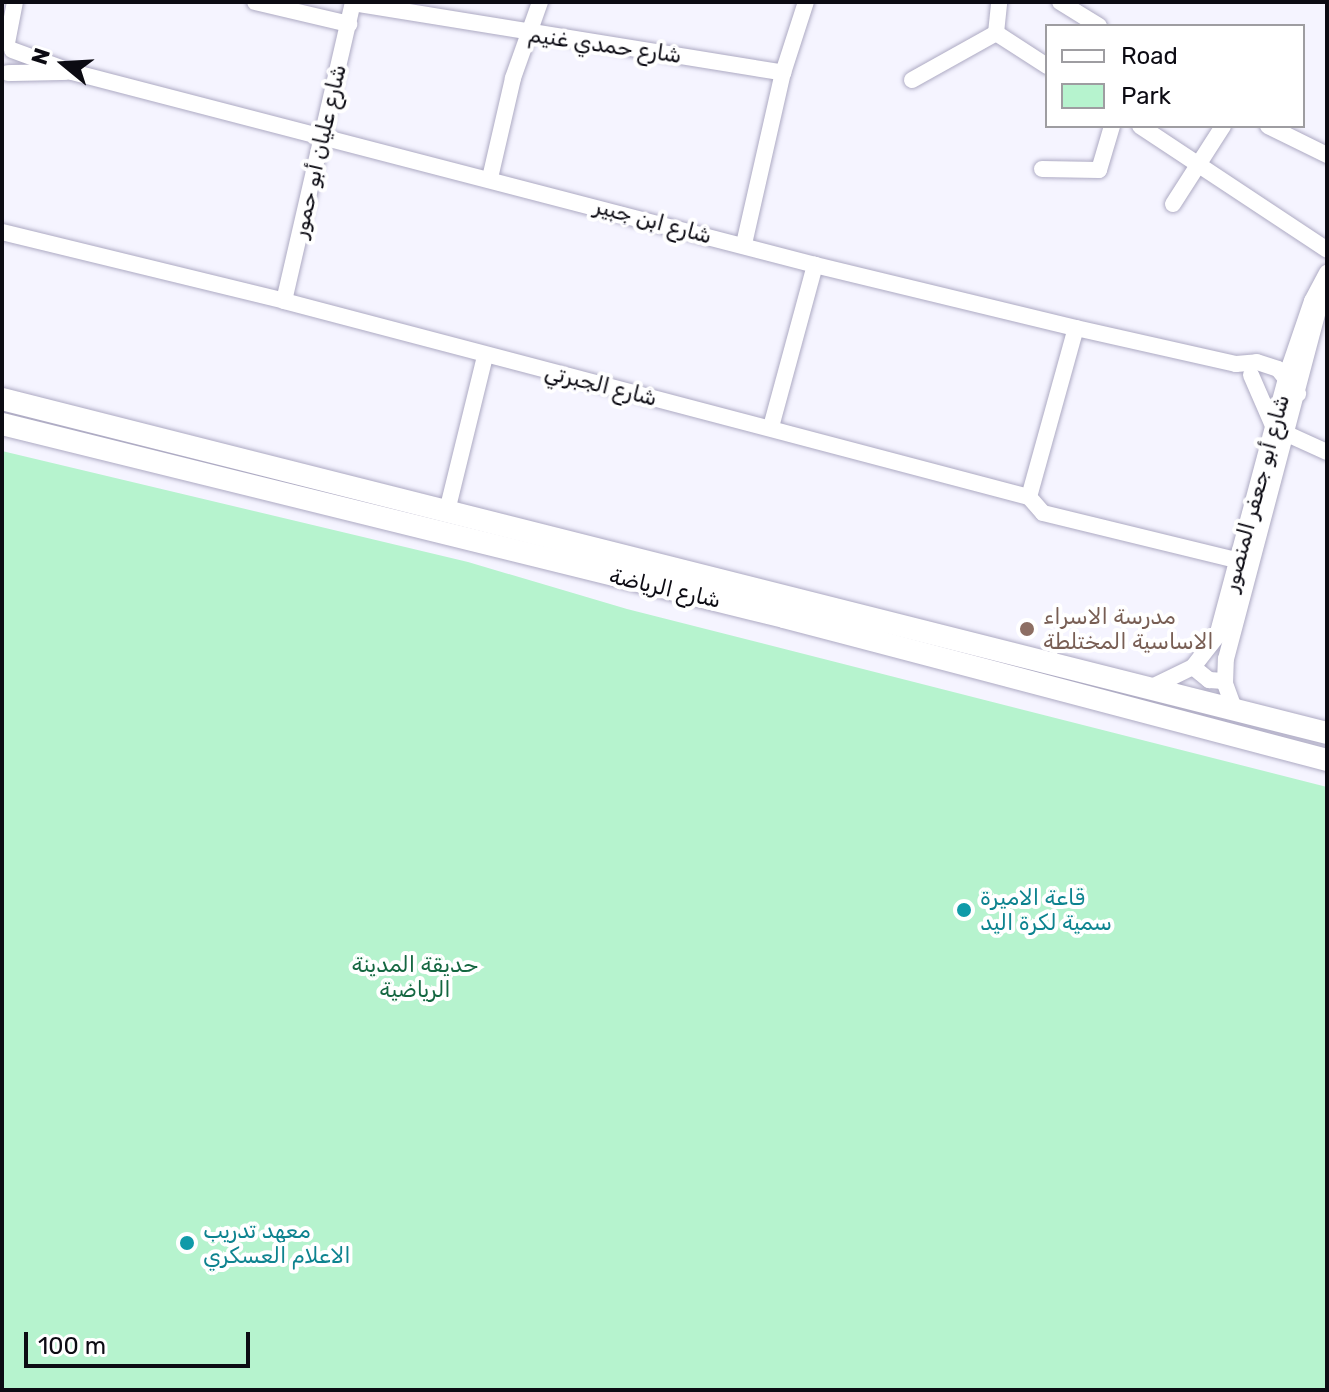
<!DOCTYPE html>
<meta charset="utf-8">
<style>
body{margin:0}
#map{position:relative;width:1329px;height:1392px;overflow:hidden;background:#f5f4ff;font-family:Rubik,Cairo,sans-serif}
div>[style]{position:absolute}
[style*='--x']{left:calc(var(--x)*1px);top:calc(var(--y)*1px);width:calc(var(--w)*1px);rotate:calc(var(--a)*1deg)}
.green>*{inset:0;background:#b6f3ce}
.roads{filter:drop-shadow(0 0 2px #adaac3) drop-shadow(0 0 2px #adaac3)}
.minor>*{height:16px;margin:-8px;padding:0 8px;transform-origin:8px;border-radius:8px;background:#fff}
.major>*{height:22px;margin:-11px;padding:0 11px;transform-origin:11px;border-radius:11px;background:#fff}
.dots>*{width:22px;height:22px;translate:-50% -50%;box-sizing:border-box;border:4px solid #fff;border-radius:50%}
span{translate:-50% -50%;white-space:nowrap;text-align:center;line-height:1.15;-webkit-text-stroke:8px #fff;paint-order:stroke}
.street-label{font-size:22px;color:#0c0b13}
.education-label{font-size:22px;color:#785e54}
.left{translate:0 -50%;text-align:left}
.culture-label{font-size:22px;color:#0d838f}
.park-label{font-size:22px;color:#146741}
.frame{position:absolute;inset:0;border:4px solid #0c0b13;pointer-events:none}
.legend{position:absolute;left:1045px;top:24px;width:260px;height:104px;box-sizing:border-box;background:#fff;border:2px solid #9e9da1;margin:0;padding:10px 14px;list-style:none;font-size:24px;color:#0c0b13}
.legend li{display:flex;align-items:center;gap:16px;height:40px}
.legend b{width:40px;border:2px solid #9e9da1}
.north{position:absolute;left:24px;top:24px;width:80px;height:80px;-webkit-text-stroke:6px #fff;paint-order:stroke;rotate:288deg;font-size:22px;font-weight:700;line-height:32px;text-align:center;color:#0c0b13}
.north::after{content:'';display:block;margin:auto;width:28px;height:36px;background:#0c0b13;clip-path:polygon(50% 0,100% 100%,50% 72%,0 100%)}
.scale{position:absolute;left:24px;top:1332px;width:226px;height:36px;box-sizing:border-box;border:4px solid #0c0b13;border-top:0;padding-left:10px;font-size:24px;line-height:28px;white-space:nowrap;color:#0c0b13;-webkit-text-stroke:6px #fff;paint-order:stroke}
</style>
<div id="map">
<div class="green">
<div style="clip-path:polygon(2px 451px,468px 562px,627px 609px,1327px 787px,1327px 1390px,2px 1390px)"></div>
</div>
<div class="roads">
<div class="minor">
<div style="--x:255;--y:2;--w:97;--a:13.2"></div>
<div style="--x:1060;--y:2;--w:46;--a:31.6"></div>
<div style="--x:353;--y:3;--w:436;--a:9.2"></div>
<div style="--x:783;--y:73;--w:75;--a:-72.1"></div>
<div style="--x:996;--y:33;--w:61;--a:32.9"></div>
<div style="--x:7;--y:43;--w:42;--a:-79"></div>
<div style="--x:12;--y:50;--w:64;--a:20.1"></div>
<div style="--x:72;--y:72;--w:768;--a:14.56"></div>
<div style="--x:815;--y:265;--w:268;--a:13.6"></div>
<div style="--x:1076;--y:328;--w:164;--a:12.7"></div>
<div style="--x:1236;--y:364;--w:21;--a:-5"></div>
<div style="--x:1257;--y:362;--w:22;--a:18"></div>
<div style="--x:1278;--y:369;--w:32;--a:51"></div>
<div style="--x:8;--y:73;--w:58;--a:-1"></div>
<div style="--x:912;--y:80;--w:96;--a:-29.2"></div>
<div style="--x:996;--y:33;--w:31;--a:-84"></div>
<div style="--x:1140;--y:126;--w:224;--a:33.5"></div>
<div style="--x:1268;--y:126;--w:66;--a:26.2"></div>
<div style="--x:1042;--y:169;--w:57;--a:1"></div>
<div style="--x:1099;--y:170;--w:46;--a:-73.5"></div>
<div style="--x:490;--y:178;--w:103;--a:-77"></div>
<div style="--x:513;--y:78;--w:81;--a:-70.4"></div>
<div style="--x:1173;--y:204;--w:93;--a:-57.3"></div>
<div style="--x:2;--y:232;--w:290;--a:13.7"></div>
<div style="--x:284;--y:301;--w:770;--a:14.74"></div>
<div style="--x:744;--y:244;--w:175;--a:-77.2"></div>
<div style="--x:284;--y:301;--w:307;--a:-77"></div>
<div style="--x:1251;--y:375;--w:58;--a:66.5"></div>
<div style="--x:1274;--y:428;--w:58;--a:24.4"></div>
<div style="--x:771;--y:427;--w:168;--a:-74.8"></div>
<div style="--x:1029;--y:497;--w:21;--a:49"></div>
<div style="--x:1043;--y:513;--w:207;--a:13.7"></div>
<div style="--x:1029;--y:497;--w:175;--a:-74.5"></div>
<div style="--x:447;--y:511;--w:160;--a:-76.2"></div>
<div style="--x:1193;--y:667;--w:21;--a:39"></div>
<div style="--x:1209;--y:680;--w:15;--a:4"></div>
<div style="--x:1154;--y:686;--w:43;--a:-26"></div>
<div style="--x:1193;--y:667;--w:39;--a:-52"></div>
<div style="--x:1217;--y:636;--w:274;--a:-75"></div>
<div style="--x:1288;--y:371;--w:74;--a:-71.1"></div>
<div style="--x:1312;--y:301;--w:32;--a:-62"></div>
<div style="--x:1235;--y:711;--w:29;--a:-110"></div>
<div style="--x:1225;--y:684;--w:25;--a:-88"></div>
<div style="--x:1226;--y:659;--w:392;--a:-75.2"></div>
</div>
<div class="major">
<div style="--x:2;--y:399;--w:1366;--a:14.15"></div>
<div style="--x:2;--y:424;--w:805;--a:13.86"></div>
<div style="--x:784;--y:617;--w:562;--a:14.75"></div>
</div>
</div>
<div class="dots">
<div style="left:1027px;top:629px;background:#8d6e63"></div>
<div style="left:964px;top:910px;background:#0f9aa8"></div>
<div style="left:187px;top:1243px;background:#0f9aa8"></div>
</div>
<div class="street-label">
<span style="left:605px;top:45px;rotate:8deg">شارع حمدي غنيم</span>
<span style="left:319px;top:151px;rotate:-77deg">شارع عليان أبو حمور</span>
<span style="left:653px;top:221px;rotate:15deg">شارع ابن جبير</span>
<span style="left:601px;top:385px;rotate:14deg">شارع الجبرتي</span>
<span style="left:1256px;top:493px;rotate:-75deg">شارع أبو جعفر المنصور</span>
<span style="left:665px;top:588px;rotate:13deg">شارع الرياضة</span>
</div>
<div class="education-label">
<span class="left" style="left:1043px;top:629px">مدرسة الاسراء<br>الاساسية المختلطة</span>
</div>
<div class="culture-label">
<span class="left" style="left:980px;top:910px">قاعة الاميرة<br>سمية لكرة اليد</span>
<span class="left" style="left:203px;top:1243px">معهد تدريب<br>الاعلام العسكري</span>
</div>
<div class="park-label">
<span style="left:415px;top:977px">حديقة المدينة<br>الرياضية</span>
</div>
<div class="frame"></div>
<ul class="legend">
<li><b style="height:10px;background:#fff"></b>Road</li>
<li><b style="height:22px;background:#b6f3ce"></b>Park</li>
</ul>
<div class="north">N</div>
<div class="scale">100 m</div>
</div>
